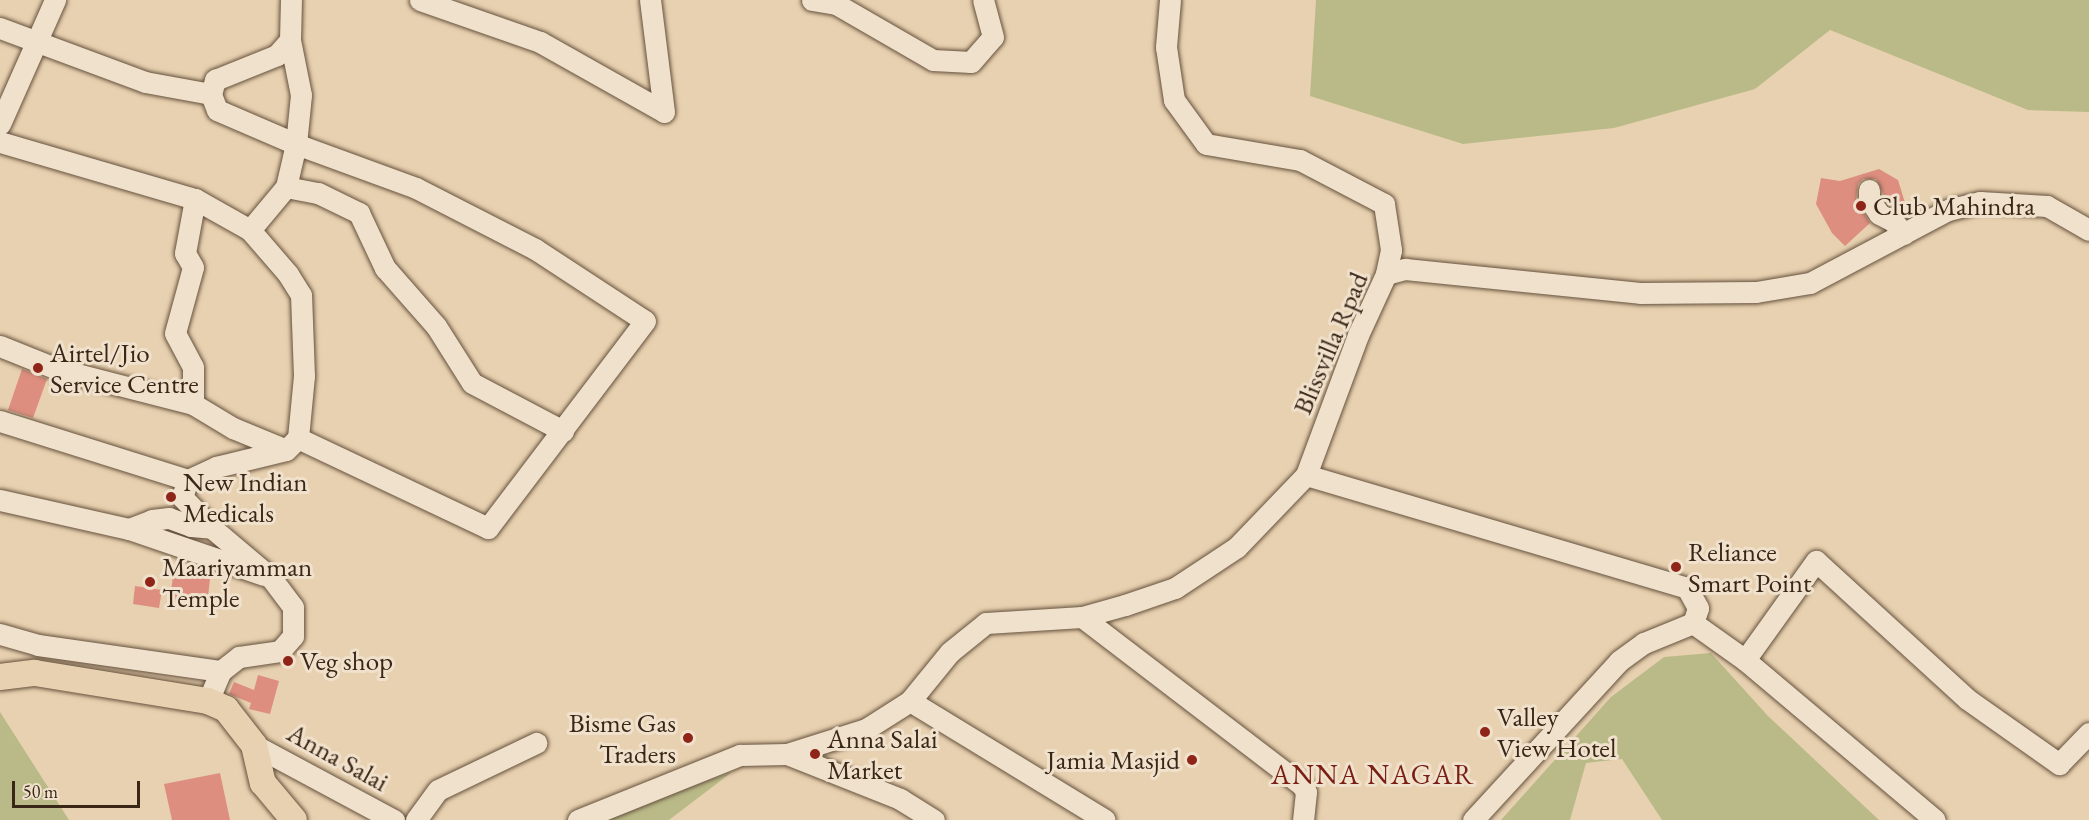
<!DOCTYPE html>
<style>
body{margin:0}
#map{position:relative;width:2089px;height:820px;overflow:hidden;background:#e8d1b0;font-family:"EB Garamond",serif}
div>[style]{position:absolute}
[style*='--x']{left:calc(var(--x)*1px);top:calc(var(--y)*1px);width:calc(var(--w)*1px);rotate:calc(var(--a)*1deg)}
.green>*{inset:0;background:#baba88}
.building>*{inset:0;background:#dd8e7f}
.roads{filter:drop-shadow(0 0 2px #65513d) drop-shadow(0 0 2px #65513d)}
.minor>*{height:21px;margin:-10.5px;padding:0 10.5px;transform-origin:10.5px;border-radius:10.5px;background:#f0e1cc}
.major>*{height:26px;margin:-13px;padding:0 13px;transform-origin:13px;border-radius:13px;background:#e8d1b0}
.dots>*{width:16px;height:16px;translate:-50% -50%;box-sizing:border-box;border:3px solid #f0e1cc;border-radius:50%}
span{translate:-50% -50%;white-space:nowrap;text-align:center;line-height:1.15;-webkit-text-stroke:6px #f0e1cc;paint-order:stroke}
.poi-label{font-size:27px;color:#392617}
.left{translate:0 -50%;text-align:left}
.right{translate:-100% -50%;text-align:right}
.street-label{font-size:27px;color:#392617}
.neighbourhood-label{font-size:28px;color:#7a1f14;letter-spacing:1.5px}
.scale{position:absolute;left:12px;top:781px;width:128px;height:27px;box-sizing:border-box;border:3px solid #392617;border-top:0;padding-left:8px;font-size:18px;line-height:21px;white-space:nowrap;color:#392617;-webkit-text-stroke:4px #f0e1cc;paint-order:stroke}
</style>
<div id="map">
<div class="green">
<div style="clip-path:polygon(1316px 0,2089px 0,2089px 112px,2028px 110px,1830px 30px,1755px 89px,1614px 128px,1463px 144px,1310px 96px)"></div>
<div style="clip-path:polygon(1711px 653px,1768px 716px,1879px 820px,1662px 820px,1622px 759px,1586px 763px,1570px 820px,1501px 820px,1611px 697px,1664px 657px)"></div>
<div style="clip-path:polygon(0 712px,69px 820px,0 820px)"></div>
<div style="clip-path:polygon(732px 772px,669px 820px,597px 820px)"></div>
</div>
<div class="building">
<div style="clip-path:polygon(1879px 169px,1898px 180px,1909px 216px,1888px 204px,1876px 179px,1863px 179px,1858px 184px,1856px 200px,1870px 223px,1845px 246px,1832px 233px,1816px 204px,1821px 178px,1840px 181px)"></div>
<div style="clip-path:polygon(22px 369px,47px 379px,33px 418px,8px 410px)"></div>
<div style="clip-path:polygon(174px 566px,211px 570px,207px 606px,170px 602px)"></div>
<div style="clip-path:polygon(135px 586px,162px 590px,159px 608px,133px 604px)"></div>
<div style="clip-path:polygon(258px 675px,279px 681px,270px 714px,249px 709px,251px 703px,229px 694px,234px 682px,254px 690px)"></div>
<div style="clip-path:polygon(220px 773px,230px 820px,172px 820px,164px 784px)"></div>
</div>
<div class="roads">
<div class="minor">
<div style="--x:420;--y:0;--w:127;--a:19.3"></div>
<div style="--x:540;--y:42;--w:142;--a:29.4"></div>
<div style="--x:664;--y:112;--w:113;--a:-97.1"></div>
<div style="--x:812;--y:0;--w:24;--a:9"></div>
<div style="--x:836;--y:4;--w:112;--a:30"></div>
<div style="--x:933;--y:60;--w:38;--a:3"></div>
<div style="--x:971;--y:62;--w:33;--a:-49"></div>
<div style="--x:993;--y:37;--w:38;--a:-105"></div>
<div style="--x:1170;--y:0;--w:47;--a:94.9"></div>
<div style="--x:1166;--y:47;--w:54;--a:81.4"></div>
<div style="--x:1174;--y:100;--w:54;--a:54"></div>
<div style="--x:1206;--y:144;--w:95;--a:9.7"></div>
<div style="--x:1300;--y:160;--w:95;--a:27.6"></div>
<div style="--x:1384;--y:204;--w:47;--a:81.3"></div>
<div style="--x:1391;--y:250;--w:25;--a:102"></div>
<div style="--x:0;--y:28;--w:155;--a:20.4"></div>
<div style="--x:145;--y:82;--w:67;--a:10.3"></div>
<div style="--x:290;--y:40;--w:56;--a:78.7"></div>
<div style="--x:301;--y:95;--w:49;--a:95.8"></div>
<div style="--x:296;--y:144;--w:128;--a:20.1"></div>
<div style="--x:416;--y:188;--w:134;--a:27.1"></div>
<div style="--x:535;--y:249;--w:131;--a:33.2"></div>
<div style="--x:645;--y:321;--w:260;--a:127.2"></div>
<div style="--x:488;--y:528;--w:210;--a:-154.7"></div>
<div style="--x:0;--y:124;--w:136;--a:-66.1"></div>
<div style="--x:0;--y:142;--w:203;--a:16.3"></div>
<div style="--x:195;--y:199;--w:63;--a:29.4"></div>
<div style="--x:286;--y:187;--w:33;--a:11"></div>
<div style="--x:318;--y:193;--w:46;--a:26"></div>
<div style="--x:359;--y:213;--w:61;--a:64.7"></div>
<div style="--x:385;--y:268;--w:77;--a:48.7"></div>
<div style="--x:436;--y:326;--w:67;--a:57.7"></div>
<div style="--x:472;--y:383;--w:103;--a:27.8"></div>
<div style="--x:1869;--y:190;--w:9;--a:90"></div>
<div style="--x:1869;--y:199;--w:18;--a:56"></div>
<div style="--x:1879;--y:214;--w:16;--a:27"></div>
<div style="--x:1893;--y:221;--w:17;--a:50"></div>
<div style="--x:0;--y:346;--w:61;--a:22"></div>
<div style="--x:57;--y:369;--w:140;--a:14.4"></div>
<div style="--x:193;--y:404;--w:47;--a:31"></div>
<div style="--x:233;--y:428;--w:57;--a:22.5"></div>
<div style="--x:193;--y:404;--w:37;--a:-90"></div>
<div style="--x:193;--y:367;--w:38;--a:-118"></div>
<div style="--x:175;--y:333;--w:68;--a:-74.7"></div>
<div style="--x:193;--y:267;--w:16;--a:-120"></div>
<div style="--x:185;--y:253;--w:55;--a:-79.5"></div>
<div style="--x:0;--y:421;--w:197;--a:17.4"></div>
<div style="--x:1306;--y:475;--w:397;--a:16.5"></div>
<div style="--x:1687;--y:588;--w:23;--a:61"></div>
<div style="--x:1698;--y:608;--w:16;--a:108"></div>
<div style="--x:0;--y:500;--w:132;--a:12.7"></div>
<div style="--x:129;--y:529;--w:25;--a:-21"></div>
<div style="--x:152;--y:520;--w:17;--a:-7"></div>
<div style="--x:169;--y:518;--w:23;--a:20"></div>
<div style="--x:191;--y:526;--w:21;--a:5"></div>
<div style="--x:129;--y:529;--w:143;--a:18.8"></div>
<div style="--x:1082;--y:617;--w:277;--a:37.4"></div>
<div style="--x:1302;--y:785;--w:8;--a:60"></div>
<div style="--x:1306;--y:792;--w:28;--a:96"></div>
<div style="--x:1693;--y:623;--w:64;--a:35.4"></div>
<div style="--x:1745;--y:660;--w:248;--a:40.1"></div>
<div style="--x:0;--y:634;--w:40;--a:16"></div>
<div style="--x:38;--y:645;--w:185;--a:8.1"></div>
<div style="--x:1745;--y:660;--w:122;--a:-54.4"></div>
<div style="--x:1816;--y:561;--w:205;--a:42.4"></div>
<div style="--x:1967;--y:699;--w:113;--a:35.2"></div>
<div style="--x:2059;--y:764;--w:43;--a:-45.9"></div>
<div style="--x:208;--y:701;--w:33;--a:-67"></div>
<div style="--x:221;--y:671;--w:23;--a:-38"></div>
<div style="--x:239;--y:657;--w:41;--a:-8.3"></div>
<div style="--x:280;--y:651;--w:20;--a:-49"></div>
<div style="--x:293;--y:636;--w:29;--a:-90"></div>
<div style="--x:293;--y:607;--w:38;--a:-127"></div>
<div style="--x:270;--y:577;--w:76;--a:-139.8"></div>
<div style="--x:212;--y:528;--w:43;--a:-134.1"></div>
<div style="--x:182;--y:497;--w:18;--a:-71"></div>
<div style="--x:188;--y:480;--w:31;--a:-25"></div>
<div style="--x:216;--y:467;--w:72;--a:-13.7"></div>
<div style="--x:286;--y:450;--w:17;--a:-45"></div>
<div style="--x:298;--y:438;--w:62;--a:-84.5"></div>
<div style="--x:304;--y:376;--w:81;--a:-92.1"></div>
<div style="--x:301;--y:295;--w:25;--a:-122"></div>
<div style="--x:288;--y:274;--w:58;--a:-130.8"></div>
<div style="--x:250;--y:230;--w:56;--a:-50.1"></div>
<div style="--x:286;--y:187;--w:44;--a:-76.9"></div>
<div style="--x:296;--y:144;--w:86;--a:-156.7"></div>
<div style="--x:217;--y:110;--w:17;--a:-111"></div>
<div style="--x:211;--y:94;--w:15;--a:-74"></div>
<div style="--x:215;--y:80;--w:67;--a:-22"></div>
<div style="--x:277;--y:55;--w:20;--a:-49"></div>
<div style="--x:290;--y:40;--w:40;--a:-88.6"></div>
<div style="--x:910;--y:701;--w:228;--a:31.4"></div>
<div style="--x:254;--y:745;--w:159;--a:28.2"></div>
<div style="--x:787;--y:754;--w:83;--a:-17.6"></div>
<div style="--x:866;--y:729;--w:52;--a:-32.5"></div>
<div style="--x:910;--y:701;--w:63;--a:-50.8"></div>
<div style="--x:950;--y:652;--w:46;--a:-38.9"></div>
<div style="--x:986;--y:623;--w:96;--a:-3.6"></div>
<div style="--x:1082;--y:617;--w:45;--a:-15.6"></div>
<div style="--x:1125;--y:605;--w:53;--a:-18.8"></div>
<div style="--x:1175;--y:588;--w:74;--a:-33.5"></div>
<div style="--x:1237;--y:547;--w:100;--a:-46.2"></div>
<div style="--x:1306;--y:475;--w:149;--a:-69.6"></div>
<div style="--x:1358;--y:335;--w:67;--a:-65.3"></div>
<div style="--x:1386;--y:274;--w:20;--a:-15"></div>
<div style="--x:1405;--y:269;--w:236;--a:5.8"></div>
<div style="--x:1640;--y:293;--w:116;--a:-0.5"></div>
<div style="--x:1756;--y:292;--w:55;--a:-9.5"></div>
<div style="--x:1810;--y:283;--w:156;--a:-27.9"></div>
<div style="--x:1948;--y:210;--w:33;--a:-14"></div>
<div style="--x:1980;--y:202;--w:67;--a:3.4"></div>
<div style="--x:2047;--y:206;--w:48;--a:29.7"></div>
<div style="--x:416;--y:820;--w:37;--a:-54"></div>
<div style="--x:438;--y:790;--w:109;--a:-25.6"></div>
<div style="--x:578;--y:820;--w:175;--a:-21.9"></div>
<div style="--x:740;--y:755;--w:47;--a:-1.2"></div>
<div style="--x:787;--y:754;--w:122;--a:21.7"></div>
<div style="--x:900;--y:799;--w:40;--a:32"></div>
<div style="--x:1473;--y:820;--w:216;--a:-47.4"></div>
<div style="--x:1619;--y:661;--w:31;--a:-36"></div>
<div style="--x:1644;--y:643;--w:53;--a:-22.2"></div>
</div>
<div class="major">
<div style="--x:0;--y:677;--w:35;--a:-7"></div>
<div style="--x:35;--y:673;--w:175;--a:9.2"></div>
<div style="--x:208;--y:701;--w:20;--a:24"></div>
<div style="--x:226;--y:709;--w:46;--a:52.1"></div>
<div style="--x:254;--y:745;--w:39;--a:77"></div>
<div style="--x:263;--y:783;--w:48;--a:50"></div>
</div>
</div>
<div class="dots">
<div style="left:1861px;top:206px;background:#8f2418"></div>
<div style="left:38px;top:368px;background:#8f2418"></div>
<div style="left:171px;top:497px;background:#8f2418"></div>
<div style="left:1676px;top:567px;background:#8f2418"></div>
<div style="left:150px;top:582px;background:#8f2418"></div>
<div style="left:288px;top:661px;background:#8f2418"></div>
<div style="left:1485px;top:732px;background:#8f2418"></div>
<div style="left:688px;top:738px;background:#8f2418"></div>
<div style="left:815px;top:754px;background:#8f2418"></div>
<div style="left:1192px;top:760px;background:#8f2418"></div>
</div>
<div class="poi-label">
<span class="left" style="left:1873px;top:206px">Club Mahindra</span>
<span class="left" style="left:50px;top:368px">Airtel/Jio<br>Service Centre</span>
<span class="left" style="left:183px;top:497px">New Indian<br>Medicals</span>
<span class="left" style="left:1688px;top:567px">Reliance<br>Smart Point</span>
<span class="left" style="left:162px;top:582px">Maariyamman<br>Temple</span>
<span class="left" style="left:300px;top:661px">Veg shop</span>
<span class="left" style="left:1497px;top:732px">Valley<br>View Hotel</span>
<span class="right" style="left:676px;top:738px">Bisme Gas<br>Traders</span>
<span class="left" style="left:827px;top:754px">Anna Salai<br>Market</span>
<span class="right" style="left:1180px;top:760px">Jamia Masjid</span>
</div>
<div class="street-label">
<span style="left:1330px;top:343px;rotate:-67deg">Blissvilla Rpad</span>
<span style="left:338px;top:757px;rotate:29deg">Anna Salai</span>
</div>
<div class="neighbourhood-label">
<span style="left:1373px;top:774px">ANNA NAGAR</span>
</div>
<div class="scale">50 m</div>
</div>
